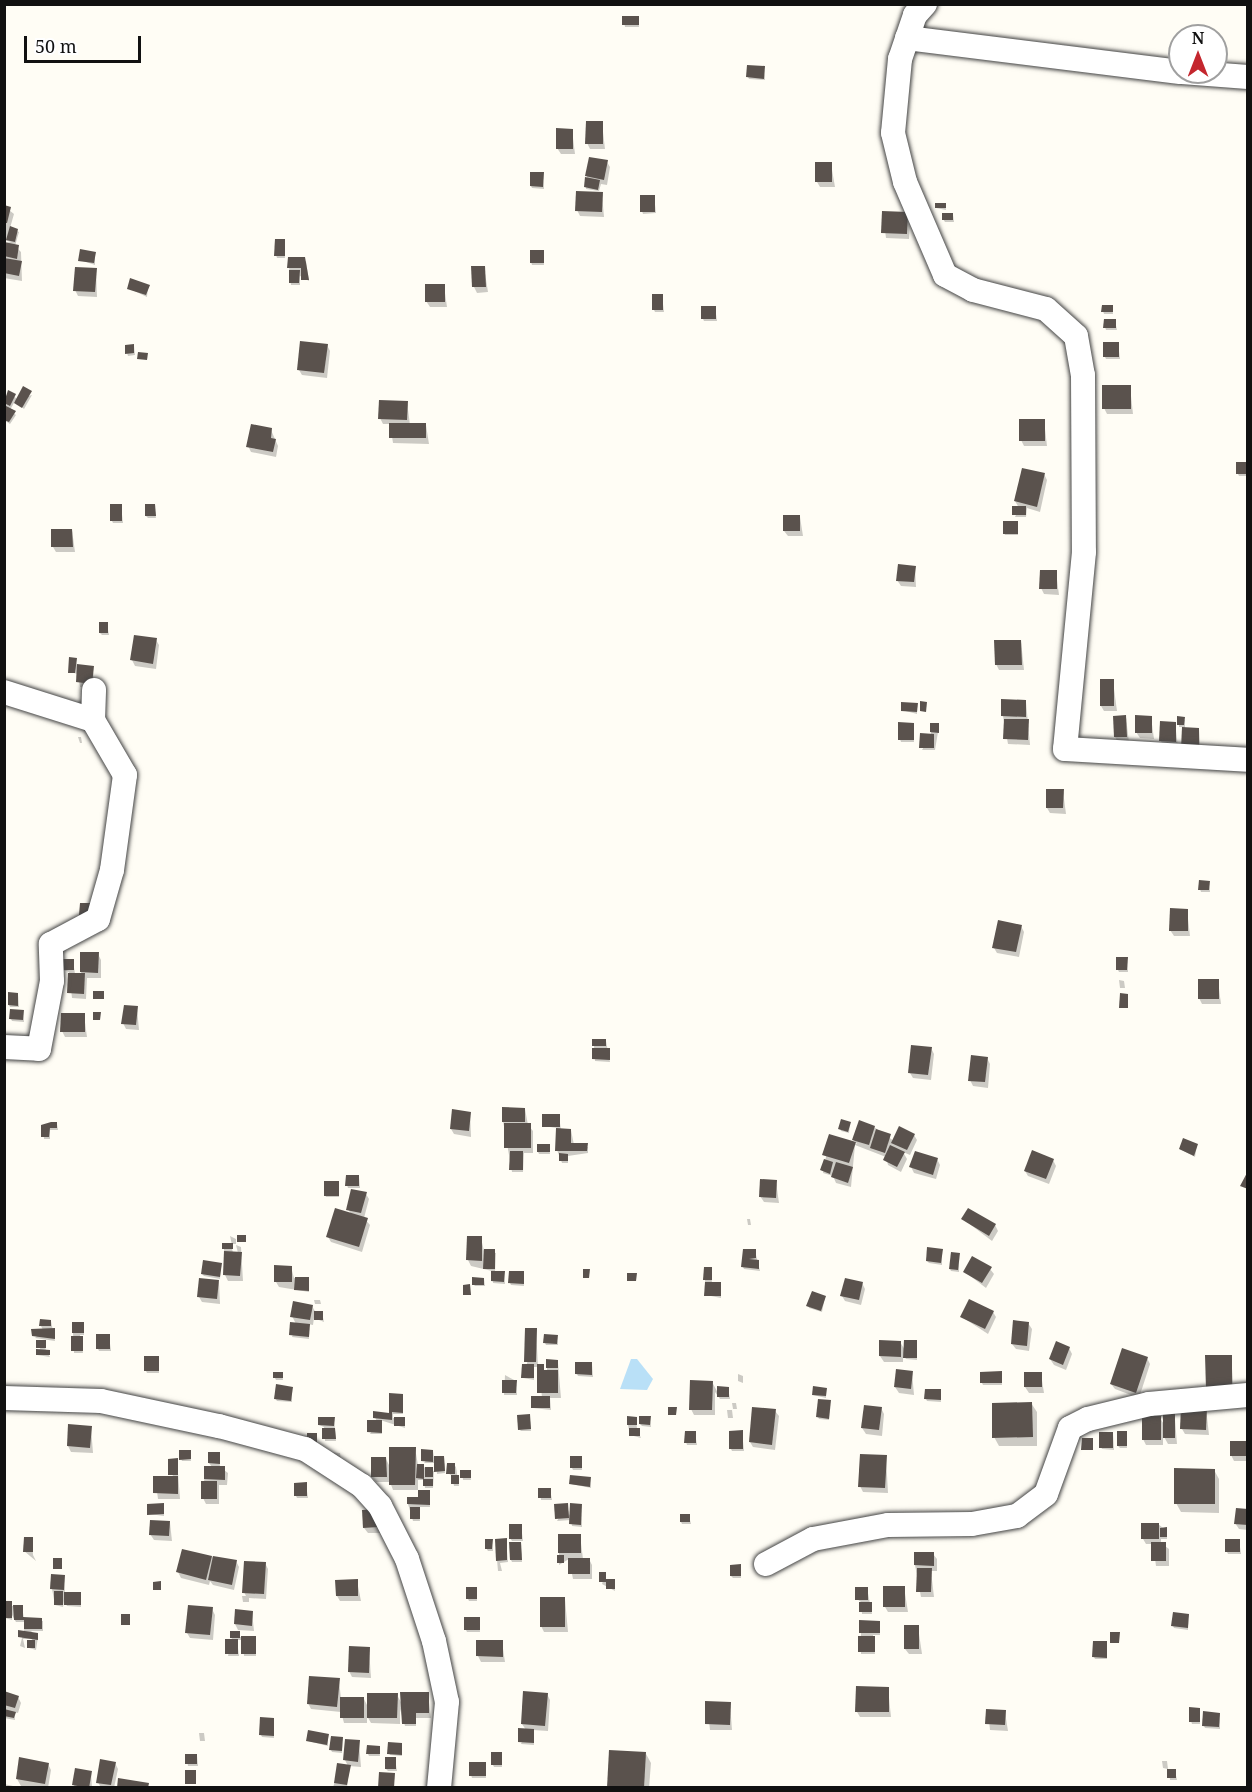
<!DOCTYPE html>
<style>
body{margin:0}
#map{position:relative;width:1252px;height:1792px;overflow:hidden;background:#fffdf5;font-family:"Noto Serif",serif}
div>[style]{position:absolute}
[style*='--x']{left:calc(var(--x)*1px);top:calc(var(--y)*1px);width:calc(var(--w)*1px);rotate:calc(var(--a)*1deg)}
.water>*{inset:0;background:#b9e0f7}
.shadow>*{inset:0;background:#0003}
.building>*{inset:0;background:#5a524d}
.roads{filter:drop-shadow(0 0 2px #444) drop-shadow(0 0 2px #444)}
.minor>*{height:24px;margin:-12px;padding:0 12px;transform-origin:12px;border-radius:12px;background:#fff}
span{translate:-50% -50%;white-space:nowrap;text-align:center;line-height:1.15;-webkit-text-stroke:6px #fff;paint-order:stroke}
.frame{position:absolute;inset:0;border:6px solid #111;pointer-events:none}
.north{position:absolute;left:1168px;top:24px;width:60px;height:60px;box-sizing:border-box;background:#fff;border:2px solid #a0a0a0;border-radius:50%;rotate:0deg;font-size:16px;font-weight:700;line-height:24px;text-align:center;color:#111}
.north::after{content:'';display:block;margin:auto;width:21px;height:27px;background:#c4262e;clip-path:polygon(50% 0,100% 100%,50% 72%,0 100%)}
.scale{position:absolute;left:24px;top:36px;width:117px;height:27px;box-sizing:border-box;border:3px solid #111;border-top:0;padding-left:8px;font-size:18px;line-height:21px;white-space:nowrap;color:#111;-webkit-text-stroke:4px #fff;paint-order:stroke}
</style>
<div id="map">
<div class="water">
<div style="clip-path:polygon(631px 1359px,637px 1359px,653px 1379px,647px 1390px,620px 1389px)"></div>
</div>
<div class="shadow">
<div style="clip-path:polygon(623px 17px,638px 17px,639px 27px,625px 27px)"></div>
<div style="clip-path:polygon(764px 68px,765px 80px,749px 79px,748px 77px)"></div>
<div style="clip-path:polygon(602px 123px,605px 149px,590px 149px,587px 143px)"></div>
<div style="clip-path:polygon(572px 130px,575px 154px,561px 154px,557px 148px)"></div>
<div style="clip-path:polygon(607px 162px,610px 167px,607px 185px,601px 184px,599px 191px,586px 189px,587px 176px)"></div>
<div style="clip-path:polygon(831px 164px,835px 187px,820px 187px,817px 182px)"></div>
<div style="clip-path:polygon(543px 174px,544px 189px,532px 188px,531px 186px)"></div>
<div style="clip-path:polygon(602px 194px,604px 217px,580px 216px,577px 210px)"></div>
<div style="clip-path:polygon(654px 196px,656px 213px,643px 214px,642px 211px)"></div>
<div style="clip-path:polygon(945px 204px,946px 210px,936px 208px)"></div>
<div style="clip-path:polygon(4px 206px,14px 214px,10px 228px,19px 232px,15px 246px,21px 252px,22px 281px,4px 278px,4px 243px,11px 242px,4px 240px)"></div>
<div style="clip-path:polygon(883px 213px,910px 219px,909px 239px,886px 238px)"></div>
<div style="clip-path:polygon(953px 215px,954px 222px,945px 222px,943px 219px)"></div>
<div style="clip-path:polygon(284px 241px,285px 258px,277px 258px,276px 255px)"></div>
<div style="clip-path:polygon(543px 251px,544px 265px,532px 265px,531px 262px)"></div>
<div style="clip-path:polygon(95px 253px,95px 265px,80px 260px)"></div>
<div style="clip-path:polygon(306px 261px,309px 281px,300px 276px,300px 285px,291px 285px,289px 267px)"></div>
<div style="clip-path:polygon(484px 267px,488px 292px,477px 293px,474px 287px)"></div>
<div style="clip-path:polygon(96px 270px,97px 297px,78px 296px,75px 290px)"></div>
<div style="clip-path:polygon(148px 286px,147px 297px,128px 288px)"></div>
<div style="clip-path:polygon(444px 286px,447px 307px,430px 307px,426px 301px)"></div>
<div style="clip-path:polygon(662px 296px,664px 312px,655px 312px,654px 310px)"></div>
<div style="clip-path:polygon(1112px 306px,1113px 314px,1104px 314px,1103px 311px)"></div>
<div style="clip-path:polygon(715px 307px,717px 321px,704px 321px,703px 319px)"></div>
<div style="clip-path:polygon(1115px 321px,1117px 330px,1106px 330px,1105px 327px)"></div>
<div style="clip-path:polygon(1118px 343px,1120px 359px,1106px 359px,1105px 357px)"></div>
<div style="clip-path:polygon(327px 345px,330px 351px,327px 378px,302px 375px,299px 370px)"></div>
<div style="clip-path:polygon(134px 346px,135px 355px,128px 356px,127px 353px)"></div>
<div style="clip-path:polygon(1130px 387px,1133px 414px,1107px 414px,1104px 408px)"></div>
<div style="clip-path:polygon(9px 392px,17px 399px,32px 395px,24px 409px,15px 401px,10px 410px,16px 415px,10px 424px,4px 420px,4px 399px)"></div>
<div style="clip-path:polygon(407px 402px,410px 425px,426px 425px,429px 444px,393px 443px,390px 424px,383px 424px,380px 418px)"></div>
<div style="clip-path:polygon(1044px 420px,1047px 446px,1024px 446px,1021px 440px)"></div>
<div style="clip-path:polygon(271px 430px,278px 446px,276px 457px,251px 452px,248px 446px)"></div>
<div style="clip-path:polygon(1248px 463px,1248px 476px,1239px 476px,1238px 474px)"></div>
<div style="clip-path:polygon(1044px 474px,1047px 480px,1040px 512px,1027px 508px,1026px 517px,1015px 517px,1019px 508px,1015px 501px)"></div>
<div style="clip-path:polygon(154px 505px,156px 518px,148px 518px,146px 516px)"></div>
<div style="clip-path:polygon(121px 506px,123px 523px,113px 523px,112px 521px)"></div>
<div style="clip-path:polygon(800px 517px,803px 536px,788px 536px,784px 531px)"></div>
<div style="clip-path:polygon(1018px 525px,1018px 535px,1005px 535px,1004px 533px)"></div>
<div style="clip-path:polygon(72px 530px,75px 552px,56px 552px,53px 547px)"></div>
<div style="clip-path:polygon(915px 567px,916px 587px,901px 586px,897px 580px)"></div>
<div style="clip-path:polygon(1056px 572px,1059px 595px,1044px 594px,1041px 588px)"></div>
<div style="clip-path:polygon(107px 624px,109px 635px,102px 635px,100px 633px)"></div>
<div style="clip-path:polygon(156px 640px,159px 645px,156px 669px,135px 666px,132px 660px)"></div>
<div style="clip-path:polygon(1021px 641px,1024px 670px,999px 670px,996px 664px)"></div>
<div style="clip-path:polygon(76px 659px,77px 665px,93px 667px,94px 689px,80px 687px,78px 675px,70px 675px,83px 675px,69px 672px)"></div>
<div style="clip-path:polygon(1113px 681px,1117px 711px,1104px 711px,1101px 706px)"></div>
<div style="clip-path:polygon(1026px 702px,1030px 745px,1008px 744px,1003px 716px)"></div>
<div style="clip-path:polygon(917px 704px,917px 714px,902px 710px)"></div>
<div style="clip-path:polygon(1126px 717px,1129px 743px,1119px 743px,1115px 737px)"></div>
<div style="clip-path:polygon(1151px 717px,1154px 739px,1140px 738px,1136px 732px)"></div>
<div style="clip-path:polygon(1179px 718px,1185px 720px,1185px 729px,1199px 729px,1201px 755px,1183px 749px,1183px 727px,1179px 727px)"></div>
<div style="clip-path:polygon(1175px 723px,1178px 747px,1164px 747px,1161px 741px)"></div>
<div style="clip-path:polygon(913px 724px,914px 742px,901px 742px,900px 739px)"></div>
<div style="clip-path:polygon(931px 724px,939px 726px,935px 750px,922px 750px,931px 735px)"></div>
<div style="clip-path:polygon(78px 737px,81px 737px,82px 743px,80px 743px)"></div>
<div style="clip-path:polygon(1063px 791px,1066px 814px,1050px 813px,1047px 808px)"></div>
<div style="clip-path:polygon(1209px 882px,1210px 892px,1201px 892px,1200px 889px)"></div>
<div style="clip-path:polygon(1187px 910px,1190px 936px,1174px 936px,1170px 930px)"></div>
<div style="clip-path:polygon(1021px 926px,1024px 932px,1019px 957px,997px 953px,994px 948px)"></div>
<div style="clip-path:polygon(82px 953px,98px 954px,101px 960px,101px 978px,87px 978px,86px 999px,72px 998px,69px 972px,63px 970px,73px 961px,75px 974px,81px 975px)"></div>
<div style="clip-path:polygon(1127px 958px,1128px 972px,1119px 972px,1118px 970px)"></div>
<div style="clip-path:polygon(1119px 980px,1124px 981px,1125px 988px,1120px 988px)"></div>
<div style="clip-path:polygon(1218px 981px,1221px 1004px,1202px 1004px,1199px 998px)"></div>
<div style="clip-path:polygon(18px 994px,19px 1007px,10px 1007px,9px 1005px)"></div>
<div style="clip-path:polygon(137px 1008px,139px 1030px,126px 1029px,123px 1023px)"></div>
<div style="clip-path:polygon(23px 1011px,24px 1022px,12px 1021px,11px 1019px)"></div>
<div style="clip-path:polygon(84px 1015px,87px 1037px,65px 1037px,62px 1031px)"></div>
<div style="clip-path:polygon(606px 1041px,610px 1062px,595px 1061px,594px 1046px)"></div>
<div style="clip-path:polygon(931px 1048px,934px 1054px,931px 1080px,913px 1078px,910px 1073px)"></div>
<div style="clip-path:polygon(987px 1058px,990px 1064px,988px 1088px,973px 1086px,970px 1080px)"></div>
<div style="clip-path:polygon(525px 1109px,528px 1125px,533px 1131px,533px 1153px,524px 1153px,523px 1172px,512px 1172px,503px 1121px)"></div>
<div style="clip-path:polygon(470px 1113px,471px 1137px,454px 1134px,451px 1129px)"></div>
<div style="clip-path:polygon(559px 1116px,561px 1130px,571px 1130px,574px 1145px,588px 1147px,588px 1153px,568px 1156px,568px 1163px,562px 1163px,557px 1150px,557px 1128px,543px 1126px)"></div>
<div style="clip-path:polygon(850px 1123px,849px 1133px,841px 1131px,840px 1128px)"></div>
<div style="clip-path:polygon(57px 1124px,58px 1130px,50px 1130px,50px 1139px,44px 1139px,43px 1126px)"></div>
<div style="clip-path:polygon(874px 1127px,894px 1141px,914px 1135px,917px 1140px,910px 1155px,903px 1152px,907px 1159px,901px 1172px,888px 1165px,886px 1157px,855px 1145px,851px 1187px,836px 1183px,833px 1176px,823px 1173px,830px 1135px,857px 1144px,854px 1140px)"></div>
<div style="clip-path:polygon(1197px 1145px,1195px 1157px,1180px 1149px)"></div>
<div style="clip-path:polygon(549px 1146px,550px 1154px,539px 1154px,538px 1152px)"></div>
<div style="clip-path:polygon(937px 1159px,940px 1165px,936px 1179px,914px 1173px,911px 1167px)"></div>
<div style="clip-path:polygon(1053px 1160px,1056px 1166px,1049px 1184px,1028px 1176px,1025px 1171px)"></div>
<div style="clip-path:polygon(359px 1177px,360px 1188px,348px 1188px,347px 1185px)"></div>
<div style="clip-path:polygon(338px 1182px,339px 1197px,326px 1197px,325px 1195px)"></div>
<div style="clip-path:polygon(776px 1182px,779px 1203px,764px 1202px,760px 1196px)"></div>
<div style="clip-path:polygon(366px 1194px,369px 1199px,364px 1218px,370px 1225px,362px 1252px,331px 1242px,328px 1237px,351px 1214px,348px 1209px)"></div>
<div style="clip-path:polygon(747px 1219px,750px 1219px,751px 1225px,748px 1225px)"></div>
<div style="clip-path:polygon(963px 1219px,995px 1225px,998px 1231px,992px 1241px)"></div>
<div style="clip-path:polygon(230px 1236px,236px 1239px,236px 1244px,231px 1244px,233px 1253px,238px 1253px,236px 1245px,241px 1247px,243px 1281px,228px 1281px,225px 1275px,224px 1249px,232px 1245px)"></div>
<div style="clip-path:polygon(481px 1238px,484px 1251px,496px 1253px,495px 1272px,504px 1273px,505px 1284px,493px 1283px,492px 1271px,471px 1266px,468px 1260px)"></div>
<div style="clip-path:polygon(942px 1250px,942px 1265px,929px 1263px,927px 1261px)"></div>
<div style="clip-path:polygon(755px 1251px,760px 1271px,744px 1269px,743px 1267px)"></div>
<div style="clip-path:polygon(959px 1255px,959px 1272px,951px 1271px,950px 1269px)"></div>
<div style="clip-path:polygon(221px 1264px,220px 1279px,204px 1276px,202px 1274px)"></div>
<div style="clip-path:polygon(291px 1267px,294px 1278px,308px 1279px,309px 1292px,279px 1287px,276px 1282px)"></div>
<div style="clip-path:polygon(711px 1269px,712px 1283px,721px 1286px,721px 1298px,706px 1295px,705px 1280px)"></div>
<div style="clip-path:polygon(990px 1269px,994px 1274px,986px 1288px,965px 1272px)"></div>
<div style="clip-path:polygon(523px 1273px,524px 1286px,511px 1285px,510px 1283px)"></div>
<div style="clip-path:polygon(484px 1279px,485px 1286px,475px 1286px,473px 1284px)"></div>
<div style="clip-path:polygon(219px 1282px,220px 1304px,202px 1302px,199px 1297px)"></div>
<div style="clip-path:polygon(862px 1283px,865px 1289px,861px 1305px,845px 1301px,842px 1296px)"></div>
<div style="clip-path:polygon(825px 1297px,822px 1312px,809px 1308px,808px 1305px)"></div>
<div style="clip-path:polygon(314px 1300px,320px 1300px,321px 1304px,315px 1304px)"></div>
<div style="clip-path:polygon(312px 1306px,316px 1313px,322px 1313px,324px 1322px,314px 1318px,313px 1325px,308px 1324px,309px 1339px,292px 1337px,296px 1324px,292px 1316px)"></div>
<div style="clip-path:polygon(993px 1312px,996px 1317px,988px 1334px,962px 1317px)"></div>
<div style="clip-path:polygon(51px 1321px,55px 1341px,35px 1338px,43px 1330px,41px 1326px)"></div>
<div style="clip-path:polygon(1028px 1323px,1032px 1329px,1029px 1351px,1016px 1349px,1012px 1344px)"></div>
<div style="clip-path:polygon(84px 1326px,84px 1335px,80px 1335px,83px 1353px,74px 1353px,73px 1333px)"></div>
<div style="clip-path:polygon(536px 1330px,538px 1366px,547px 1373px,547px 1361px,558px 1363px,561px 1398px,550px 1398px,551px 1410px,533px 1408px,542px 1398px,539px 1367px,534px 1367px,534px 1380px,523px 1378px)"></div>
<div style="clip-path:polygon(109px 1336px,111px 1351px,99px 1351px,98px 1349px)"></div>
<div style="clip-path:polygon(557px 1336px,558px 1345px,546px 1345px,545px 1343px)"></div>
<div style="clip-path:polygon(44px 1340px,46px 1351px,50px 1357px,37px 1355px)"></div>
<div style="clip-path:polygon(900px 1342px,905px 1350px,916px 1342px,917px 1360px,906px 1359px,903px 1355px,903px 1362px,884px 1362px,880px 1356px)"></div>
<div style="clip-path:polygon(1069px 1348px,1072px 1354px,1066px 1370px,1054px 1365px,1050px 1359px)"></div>
<div style="clip-path:polygon(1207px 1356px,1231px 1356px,1234px 1394px)"></div>
<div style="clip-path:polygon(158px 1358px,159px 1373px,147px 1373px,146px 1371px)"></div>
<div style="clip-path:polygon(1147px 1358px,1150px 1364px,1139px 1398px,1115px 1389px,1111px 1384px)"></div>
<div style="clip-path:polygon(592px 1364px,593px 1377px,578px 1376px,577px 1374px)"></div>
<div style="clip-path:polygon(912px 1372px,914px 1395px,899px 1393px,895px 1387px)"></div>
<div style="clip-path:polygon(282px 1373px,283px 1380px,276px 1380px,275px 1378px)"></div>
<div style="clip-path:polygon(1001px 1373px,1002px 1385px,983px 1385px,982px 1383px)"></div>
<div style="clip-path:polygon(738px 1374px,743px 1376px,743px 1383px,738px 1381px)"></div>
<div style="clip-path:polygon(1041px 1374px,1044px 1393px,1029px 1393px,1025px 1387px)"></div>
<div style="clip-path:polygon(505px 1375px,516px 1381px,517px 1395px,504px 1395px)"></div>
<div style="clip-path:polygon(712px 1382px,718px 1393px,728px 1388px,730px 1399px,720px 1399px,715px 1392px,715px 1415px,694px 1415px,691px 1409px)"></div>
<div style="clip-path:polygon(292px 1388px,292px 1402px,277px 1401px,275px 1398px)"></div>
<div style="clip-path:polygon(826px 1389px,826px 1398px,813px 1395px)"></div>
<div style="clip-path:polygon(940px 1391px,941px 1402px,927px 1401px,926px 1399px)"></div>
<div style="clip-path:polygon(402px 1395px,403px 1414px,393px 1414px,393px 1418px,404px 1418px,405px 1428px,380px 1420px,382px 1434px,370px 1434px,377px 1422px,375px 1417px,390px 1415px)"></div>
<div style="clip-path:polygon(830px 1402px,829px 1420px,819px 1419px,818px 1417px)"></div>
<div style="clip-path:polygon(732px 1403px,736px 1403px,737px 1409px,733px 1409px)"></div>
<div style="clip-path:polygon(1031px 1403px,1037px 1412px,1037px 1446px,999px 1446px,994px 1437px)"></div>
<div style="clip-path:polygon(1174px 1407px,1177px 1444px,1168px 1444px,1163px 1435px,1163px 1445px,1146px 1445px,1143px 1439px,1160px 1418px,1165px 1426px)"></div>
<div style="clip-path:polygon(881px 1408px,884px 1414px,882px 1436px,866px 1434px,862px 1428px)"></div>
<div style="clip-path:polygon(1206px 1408px,1209px 1435px,1185px 1434px,1182px 1429px)"></div>
<div style="clip-path:polygon(727px 1410px,732px 1410px,733px 1418px,728px 1418px)"></div>
<div style="clip-path:polygon(775px 1411px,779px 1416px,775px 1450px,753px 1447px,750px 1442px)"></div>
<div style="clip-path:polygon(529px 1416px,531px 1431px,521px 1431px,519px 1429px)"></div>
<div style="clip-path:polygon(636px 1418px,637px 1429px,641px 1438px,630px 1435px,628px 1425px)"></div>
<div style="clip-path:polygon(650px 1418px,651px 1427px,642px 1426px,640px 1424px)"></div>
<div style="clip-path:polygon(334px 1419px,336px 1441px,325px 1441px,324px 1427px,319px 1425px)"></div>
<div style="clip-path:polygon(91px 1427px,93px 1453px,71px 1452px,68px 1446px)"></div>
<div style="clip-path:polygon(742px 1432px,744px 1451px,732px 1451px,731px 1449px)"></div>
<div style="clip-path:polygon(695px 1433px,697px 1445px,687px 1445px,686px 1442px)"></div>
<div style="clip-path:polygon(1126px 1433px,1127px 1448px,1120px 1448px,1118px 1446px)"></div>
<div style="clip-path:polygon(1113px 1434px,1114px 1450px,1102px 1449px,1101px 1447px)"></div>
<div style="clip-path:polygon(1248px 1443px,1248px 1461px,1234px 1461px,1231px 1455px)"></div>
<div style="clip-path:polygon(415px 1448px,418px 1465px,434px 1471px,433px 1488px,425px 1488px,424px 1480px,418px 1480px,418px 1490px,393px 1490px,390px 1482px,376px 1482px,372px 1477px,386px 1459px,390px 1467px)"></div>
<div style="clip-path:polygon(433px 1451px,434px 1458px,444px 1457px,445px 1473px,437px 1474px,436px 1463px,424px 1463px)"></div>
<div style="clip-path:polygon(190px 1452px,191px 1461px,182px 1461px,181px 1459px)"></div>
<div style="clip-path:polygon(329px 1452px,340px 1453px,341px 1462px)"></div>
<div style="clip-path:polygon(219px 1454px,220px 1467px,228px 1473px,227px 1485px,219px 1485px,219px 1504px,206px 1504px,203px 1498px,205px 1467px,212px 1467px,209px 1463px)"></div>
<div style="clip-path:polygon(581px 1457px,582px 1470px,573px 1470px,572px 1468px)"></div>
<div style="clip-path:polygon(886px 1457px,888px 1493px,863px 1492px,860px 1486px)"></div>
<div style="clip-path:polygon(177px 1460px,180px 1499px,158px 1499px,155px 1477px,172px 1478px)"></div>
<div style="clip-path:polygon(454px 1465px,456px 1467px,459px 1486px,454px 1486px,452px 1476px,448px 1473px)"></div>
<div style="clip-path:polygon(1214px 1470px,1219px 1479px,1219px 1513px,1181px 1512px,1176px 1503px)"></div>
<div style="clip-path:polygon(462px 1471px,470px 1471px,471px 1480px,463px 1480px)"></div>
<div style="clip-path:polygon(590px 1479px,591px 1488px,571px 1484px)"></div>
<div style="clip-path:polygon(306px 1484px,308px 1498px,297px 1498px,296px 1496px)"></div>
<div style="clip-path:polygon(540px 1489px,550px 1489px,552px 1500px,541px 1500px)"></div>
<div style="clip-path:polygon(429px 1492px,430px 1507px,418px 1507px,420px 1521px,413px 1521px,408px 1504px)"></div>
<div style="clip-path:polygon(567px 1505px,569px 1515px,581px 1505px,582px 1527px,572px 1526px,571px 1520px,557px 1521px)"></div>
<div style="clip-path:polygon(164px 1507px,164px 1516px,149px 1514px)"></div>
<div style="clip-path:polygon(377px 1511px,381px 1533px,368px 1533px,364px 1528px)"></div>
<div style="clip-path:polygon(1248px 1511px,1248px 1530px,1239px 1529px,1235px 1523px)"></div>
<div style="clip-path:polygon(689px 1516px,691px 1524px,682px 1524px,681px 1522px)"></div>
<div style="clip-path:polygon(170px 1523px,172px 1541px,154px 1540px,150px 1534px)"></div>
<div style="clip-path:polygon(1158px 1524px,1167px 1531px,1167px 1539px,1161px 1539px,1161px 1543px,1169px 1549px,1169px 1566px,1156px 1566px,1153px 1544px,1146px 1544px,1143px 1539px)"></div>
<div style="clip-path:polygon(521px 1525px,523px 1541px,512px 1541px,510px 1538px)"></div>
<div style="clip-path:polygon(559px 1535px,580px 1535px,583px 1559px,589px 1559px,592px 1565px,592px 1579px,573px 1579px,569px 1559px,559px 1565px)"></div>
<div style="clip-path:polygon(32px 1539px,33px 1555px,36px 1561px,24px 1551px)"></div>
<div style="clip-path:polygon(506px 1540px,508px 1562px,500px 1563px,502px 1571px,498px 1571px,497px 1560px)"></div>
<div style="clip-path:polygon(1239px 1540px,1241px 1554px,1228px 1554px,1227px 1552px)"></div>
<div style="clip-path:polygon(492px 1541px,493px 1551px,488px 1551px,486px 1548px)"></div>
<div style="clip-path:polygon(521px 1544px,522px 1562px,512px 1562px,511px 1560px)"></div>
<div style="clip-path:polygon(183px 1551px,236px 1561px,239px 1567px,234px 1590px,213px 1585px,210px 1581px,209px 1585px,181px 1578px,178px 1572px)"></div>
<div style="clip-path:polygon(933px 1554px,937px 1559px,937px 1571px,931px 1571px,934px 1597px,921px 1597px,915px 1565px)"></div>
<div style="clip-path:polygon(265px 1563px,268px 1569px,266px 1599px,249px 1598px,249px 1602px,243px 1602px,242px 1596px,246px 1596px,244px 1592px)"></div>
<div style="clip-path:polygon(740px 1566px,741px 1578px,733px 1578px,731px 1576px)"></div>
<div style="clip-path:polygon(605px 1574px,606px 1581px,614px 1581px,615px 1591px,602px 1584px)"></div>
<div style="clip-path:polygon(64px 1576px,65px 1593px,80px 1594px,81px 1607px,67px 1606px,64px 1601px,63px 1607px,55px 1605px,52px 1589px)"></div>
<div style="clip-path:polygon(357px 1581px,361px 1601px,340px 1601px,337px 1596px)"></div>
<div style="clip-path:polygon(904px 1587px,908px 1612px,888px 1612px,885px 1607px)"></div>
<div style="clip-path:polygon(476px 1588px,477px 1601px,469px 1601px,468px 1599px)"></div>
<div style="clip-path:polygon(867px 1588px,872px 1614px,862px 1614px,861px 1602px,857px 1599px)"></div>
<div style="clip-path:polygon(565px 1599px,568px 1632px,544px 1632px,541px 1626px)"></div>
<div style="clip-path:polygon(11px 1602px,12px 1606px,22px 1606px,24px 1619px,43px 1621px,43px 1631px,31px 1631px,38px 1637px,36px 1650px,29px 1648px,32px 1639px,23px 1639px,25px 1648px,20px 1646px,26px 1622px,16px 1622px,12px 1615px,12px 1620px,5px 1618px)"></div>
<div style="clip-path:polygon(212px 1609px,215px 1615px,213px 1640px,190px 1638px,187px 1633px)"></div>
<div style="clip-path:polygon(252px 1612px,254px 1631px,238px 1630px,235px 1624px)"></div>
<div style="clip-path:polygon(1188px 1615px,1188px 1630px,1174px 1628px,1173px 1626px)"></div>
<div style="clip-path:polygon(479px 1619px,480px 1632px,467px 1632px,466px 1630px)"></div>
<div style="clip-path:polygon(879px 1622px,880px 1635px,873px 1635px,875px 1654px,861px 1654px,861px 1633px)"></div>
<div style="clip-path:polygon(918px 1627px,922px 1654px,909px 1654px,905px 1649px)"></div>
<div style="clip-path:polygon(239px 1633px,240px 1637px,255px 1637px,256px 1656px,244px 1656px,243px 1640px,237px 1640px,239px 1656px,228px 1656px,232px 1637px)"></div>
<div style="clip-path:polygon(502px 1642px,505px 1662px,481px 1662px,478px 1656px)"></div>
<div style="clip-path:polygon(1106px 1643px,1107px 1659px,1095px 1659px,1094px 1657px)"></div>
<div style="clip-path:polygon(369px 1649px,371px 1678px,352px 1677px,349px 1671px)"></div>
<div style="clip-path:polygon(339px 1680px,341px 1699px,364px 1699px,368px 1707px,397px 1695px,402px 1704px,428px 1694px,431px 1718px,416px 1718px,416px 1726px,405px 1726px,400px 1709px,400px 1724px,371px 1723px,367px 1716px,367px 1723px,344px 1723px,341px 1712px,311px 1709px,308px 1703px)"></div>
<div style="clip-path:polygon(888px 1688px,891px 1717px,860px 1717px,857px 1712px)"></div>
<div style="clip-path:polygon(4px 1693px,18px 1697px,21px 1703px,18px 1713px,14px 1712px,15px 1720px,4px 1718px)"></div>
<div style="clip-path:polygon(547px 1694px,550px 1700px,548px 1731px,533px 1730px,534px 1745px,521px 1744px,526px 1730px,522px 1724px)"></div>
<div style="clip-path:polygon(707px 1703px,730px 1703px,732px 1730px,710px 1730px)"></div>
<div style="clip-path:polygon(1199px 1709px,1200px 1724px,1192px 1724px,1191px 1721px)"></div>
<div style="clip-path:polygon(988px 1711px,1005px 1712px,1008px 1731px,990px 1730px)"></div>
<div style="clip-path:polygon(1220px 1714px,1220px 1729px,1205px 1728px,1204px 1726px)"></div>
<div style="clip-path:polygon(273px 1719px,274px 1738px,262px 1737px,261px 1735px)"></div>
<div style="clip-path:polygon(199px 1733px,204px 1733px,205px 1741px,200px 1741px)"></div>
<div style="clip-path:polygon(328px 1735px,328px 1746px,308px 1741px)"></div>
<div style="clip-path:polygon(342px 1738px,342px 1753px,332px 1752px,331px 1750px)"></div>
<div style="clip-path:polygon(359px 1742px,361px 1767px,349px 1766px,347px 1788px,333px 1788px,339px 1764px,348px 1766px,345px 1760px)"></div>
<div style="clip-path:polygon(401px 1744px,402px 1756px,390px 1755px,389px 1753px)"></div>
<div style="clip-path:polygon(379px 1747px,380px 1756px,369px 1756px,368px 1754px)"></div>
<div style="clip-path:polygon(501px 1754px,502px 1767px,494px 1767px,493px 1765px)"></div>
<div style="clip-path:polygon(646px 1754px,651px 1763px,649px 1788px,608px 1788px)"></div>
<div style="clip-path:polygon(186px 1756px,197px 1756px,198px 1766px,188px 1766px)"></div>
<div style="clip-path:polygon(395px 1759px,397px 1771px,388px 1771px,386px 1769px)"></div>
<div style="clip-path:polygon(1162px 1761px,1167px 1761px,1168px 1769px,1163px 1768px)"></div>
<div style="clip-path:polygon(115px 1763px,118px 1769px,114px 1788px,101px 1788px,98px 1782px)"></div>
<div style="clip-path:polygon(48px 1764px,51px 1770px,48px 1788px,17px 1788px,21px 1786px,17px 1779px)"></div>
<div style="clip-path:polygon(485px 1764px,486px 1778px,472px 1778px,471px 1775px)"></div>
<div style="clip-path:polygon(1169px 1771px,1175px 1771px,1177px 1780px,1170px 1780px)"></div>
<div style="clip-path:polygon(91px 1772px,92px 1788px,75px 1788px,74px 1785px)"></div>
<div style="clip-path:polygon(4px 1784px,13px 1786px,14px 1788px,4px 1788px)"></div>
</div>
<div class="building">
<div style="clip-path:polygon(622px 16px,639px 16px,639px 25px,622px 25px)"></div>
<div style="clip-path:polygon(747px 65px,765px 66px,764px 79px,746px 77px)"></div>
<div style="clip-path:polygon(586px 121px,603px 121px,603px 144px,585px 144px)"></div>
<div style="clip-path:polygon(556px 128px,573px 129px,573px 149px,556px 149px)"></div>
<div style="clip-path:polygon(589px 157px,608px 160px,604px 180px,585px 176px)"></div>
<div style="clip-path:polygon(815px 162px,832px 162px,832px 182px,815px 182px)"></div>
<div style="clip-path:polygon(530px 172px,544px 172px,543px 187px,530px 186px)"></div>
<div style="clip-path:polygon(585px 177px,600px 180px,598px 190px,584px 187px)"></div>
<div style="clip-path:polygon(576px 191px,603px 192px,602px 212px,575px 211px)"></div>
<div style="clip-path:polygon(640px 195px,655px 195px,655px 212px,640px 212px)"></div>
<div style="clip-path:polygon(935px 203px,946px 203px,946px 208px,935px 208px)"></div>
<div style="clip-path:polygon(4px 205px,11px 207px,7px 223px,4px 223px)"></div>
<div style="clip-path:polygon(882px 211px,908px 212px,907px 234px,881px 233px)"></div>
<div style="clip-path:polygon(942px 213px,953px 213px,953px 220px,942px 220px)"></div>
<div style="clip-path:polygon(10px 226px,18px 229px,15px 242px,6px 240px)"></div>
<div style="clip-path:polygon(275px 239px,285px 239px,285px 256px,274px 256px)"></div>
<div style="clip-path:polygon(4px 242px,19px 245px,17px 259px,4px 256px)"></div>
<div style="clip-path:polygon(80px 249px,96px 252px,94px 263px,78px 261px)"></div>
<div style="clip-path:polygon(530px 250px,544px 250px,544px 263px,530px 263px)"></div>
<div style="clip-path:polygon(288px 257px,305px 257px,309px 280px,301px 280px,301px 268px,287px 268px)"></div>
<div style="clip-path:polygon(4px 258px,22px 261px,19px 276px,4px 273px)"></div>
<div style="clip-path:polygon(471px 266px,485px 266px,486px 287px,472px 287px)"></div>
<div style="clip-path:polygon(75px 267px,97px 268px,95px 292px,73px 291px)"></div>
<div style="clip-path:polygon(289px 270px,300px 270px,299px 283px,289px 283px)"></div>
<div style="clip-path:polygon(130px 278px,150px 285px,146px 295px,127px 289px)"></div>
<div style="clip-path:polygon(425px 284px,445px 284px,445px 302px,425px 302px)"></div>
<div style="clip-path:polygon(652px 294px,663px 294px,663px 310px,652px 310px)"></div>
<div style="clip-path:polygon(1102px 305px,1113px 305px,1113px 312px,1101px 312px)"></div>
<div style="clip-path:polygon(701px 306px,716px 306px,716px 319px,701px 319px)"></div>
<div style="clip-path:polygon(1104px 319px,1116px 319px,1116px 328px,1103px 328px)"></div>
<div style="clip-path:polygon(300px 341px,328px 344px,324px 373px,297px 370px)"></div>
<div style="clip-path:polygon(1103px 342px,1119px 342px,1119px 357px,1103px 357px)"></div>
<div style="clip-path:polygon(134px 344px,134px 353px,125px 354px,125px 345px)"></div>
<div style="clip-path:polygon(138px 352px,148px 353px,147px 360px,137px 359px)"></div>
<div style="clip-path:polygon(1102px 385px,1131px 385px,1131px 409px,1102px 409px)"></div>
<div style="clip-path:polygon(23px 386px,32px 391px,22px 408px,14px 403px)"></div>
<div style="clip-path:polygon(8px 390px,16px 394px,10px 406px,4px 403px)"></div>
<div style="clip-path:polygon(379px 400px,408px 401px,407px 420px,378px 419px)"></div>
<div style="clip-path:polygon(4px 405px,16px 411px,9px 422px,4px 420px)"></div>
<div style="clip-path:polygon(1019px 419px,1045px 419px,1045px 441px,1019px 441px)"></div>
<div style="clip-path:polygon(389px 423px,426px 423px,426px 438px,389px 438px)"></div>
<div style="clip-path:polygon(251px 424px,272px 428px,271px 438px,276px 439px,273px 452px,246px 447px)"></div>
<div style="clip-path:polygon(1236px 462px,1248px 462px,1248px 474px,1236px 474px)"></div>
<div style="clip-path:polygon(1022px 468px,1045px 473px,1037px 507px,1014px 501px)"></div>
<div style="clip-path:polygon(110px 504px,122px 504px,122px 521px,110px 521px)"></div>
<div style="clip-path:polygon(145px 504px,155px 504px,156px 516px,145px 516px)"></div>
<div style="clip-path:polygon(1012px 506px,1026px 506px,1026px 515px,1012px 515px)"></div>
<div style="clip-path:polygon(783px 515px,800px 515px,800px 531px,783px 531px)"></div>
<div style="clip-path:polygon(1003px 521px,1018px 521px,1018px 534px,1003px 534px)"></div>
<div style="clip-path:polygon(51px 529px,72px 529px,73px 547px,51px 547px)"></div>
<div style="clip-path:polygon(898px 564px,916px 566px,914px 582px,896px 581px)"></div>
<div style="clip-path:polygon(1040px 570px,1057px 570px,1057px 589px,1039px 589px)"></div>
<div style="clip-path:polygon(99px 622px,108px 622px,108px 633px,99px 633px)"></div>
<div style="clip-path:polygon(134px 635px,157px 638px,153px 664px,130px 660px)"></div>
<div style="clip-path:polygon(994px 640px,1021px 640px,1022px 665px,995px 665px)"></div>
<div style="clip-path:polygon(69px 657px,77px 658px,75px 673px,68px 673px)"></div>
<div style="clip-path:polygon(77px 664px,94px 666px,92px 684px,76px 682px)"></div>
<div style="clip-path:polygon(1100px 679px,1114px 679px,1114px 706px,1100px 706px)"></div>
<div style="clip-path:polygon(1001px 699px,1026px 700px,1026px 717px,1001px 716px)"></div>
<div style="clip-path:polygon(920px 701px,927px 702px,926px 712px,920px 711px)"></div>
<div style="clip-path:polygon(901px 702px,918px 703px,917px 712px,901px 711px)"></div>
<div style="clip-path:polygon(1126px 715px,1127px 737px,1114px 737px,1113px 716px)"></div>
<div style="clip-path:polygon(1135px 715px,1152px 716px,1152px 733px,1135px 733px)"></div>
<div style="clip-path:polygon(1177px 716px,1185px 717px,1184px 725px,1177px 725px)"></div>
<div style="clip-path:polygon(1004px 719px,1029px 719px,1028px 740px,1003px 739px)"></div>
<div style="clip-path:polygon(1160px 721px,1176px 722px,1176px 742px,1159px 741px)"></div>
<div style="clip-path:polygon(898px 722px,914px 723px,914px 740px,898px 740px)"></div>
<div style="clip-path:polygon(930px 723px,939px 723px,939px 733px,930px 732px)"></div>
<div style="clip-path:polygon(1182px 727px,1199px 728px,1199px 749px,1181px 749px)"></div>
<div style="clip-path:polygon(920px 733px,934px 734px,934px 748px,919px 748px)"></div>
<div style="clip-path:polygon(1046px 789px,1064px 789px,1063px 808px,1046px 808px)"></div>
<div style="clip-path:polygon(1199px 880px,1210px 881px,1209px 890px,1198px 890px)"></div>
<div style="clip-path:polygon(80px 903px,92px 903px,92px 916px,79px 915px)"></div>
<div style="clip-path:polygon(1170px 908px,1188px 909px,1188px 931px,1169px 931px)"></div>
<div style="clip-path:polygon(998px 920px,1022px 925px,1016px 952px,992px 948px)"></div>
<div style="clip-path:polygon(80px 952px,99px 952px,98px 973px,80px 972px)"></div>
<div style="clip-path:polygon(1116px 957px,1128px 957px,1127px 970px,1116px 970px)"></div>
<div style="clip-path:polygon(61px 959px,74px 959px,74px 970px,61px 970px)"></div>
<div style="clip-path:polygon(68px 973px,85px 973px,84px 994px,67px 993px)"></div>
<div style="clip-path:polygon(1198px 979px,1219px 979px,1219px 999px,1198px 999px)"></div>
<div style="clip-path:polygon(93px 991px,104px 991px,104px 999px,93px 999px)"></div>
<div style="clip-path:polygon(8px 992px,18px 993px,18px 1006px,8px 1005px)"></div>
<div style="clip-path:polygon(1120px 993px,1128px 994px,1128px 1008px,1119px 1008px)"></div>
<div style="clip-path:polygon(124px 1005px,138px 1006px,136px 1025px,121px 1024px)"></div>
<div style="clip-path:polygon(10px 1009px,24px 1010px,23px 1020px,9px 1019px)"></div>
<div style="clip-path:polygon(93px 1012px,101px 1012px,100px 1020px,93px 1020px)"></div>
<div style="clip-path:polygon(61px 1013px,85px 1013px,85px 1032px,60px 1032px)"></div>
<div style="clip-path:polygon(592px 1039px,606px 1039px,606px 1046px,592px 1046px)"></div>
<div style="clip-path:polygon(911px 1045px,932px 1047px,928px 1075px,908px 1073px)"></div>
<div style="clip-path:polygon(592px 1048px,610px 1048px,610px 1060px,592px 1059px)"></div>
<div style="clip-path:polygon(971px 1055px,988px 1057px,985px 1082px,968px 1081px)"></div>
<div style="clip-path:polygon(502px 1107px,525px 1108px,525px 1122px,502px 1122px)"></div>
<div style="clip-path:polygon(452px 1109px,471px 1112px,469px 1131px,450px 1129px)"></div>
<div style="clip-path:polygon(542px 1114px,560px 1114px,560px 1127px,542px 1127px)"></div>
<div style="clip-path:polygon(841px 1119px,851px 1122px,848px 1132px,838px 1129px)"></div>
<div style="clip-path:polygon(859px 1120px,875px 1126px,869px 1145px,852px 1140px)"></div>
<div style="clip-path:polygon(51px 1122px,57px 1122px,57px 1128px,50px 1128px,49px 1137px,41px 1137px,41px 1125px)"></div>
<div style="clip-path:polygon(504px 1123px,531px 1123px,531px 1148px,504px 1148px)"></div>
<div style="clip-path:polygon(899px 1126px,915px 1134px,907px 1150px,891px 1143px)"></div>
<div style="clip-path:polygon(556px 1128px,571px 1129px,571px 1143px,588px 1143px,587px 1151px,555px 1151px)"></div>
<div style="clip-path:polygon(876px 1129px,891px 1134px,885px 1153px,870px 1148px)"></div>
<div style="clip-path:polygon(829px 1134px,856px 1142px,849px 1163px,822px 1155px)"></div>
<div style="clip-path:polygon(1183px 1138px,1198px 1144px,1194px 1156px,1179px 1149px)"></div>
<div style="clip-path:polygon(537px 1144px,550px 1144px,550px 1152px,537px 1152px)"></div>
<div style="clip-path:polygon(890px 1145px,905px 1152px,897px 1167px,883px 1160px)"></div>
<div style="clip-path:polygon(1032px 1150px,1054px 1159px,1046px 1179px,1024px 1171px)"></div>
<div style="clip-path:polygon(510px 1151px,523px 1151px,523px 1170px,509px 1170px)"></div>
<div style="clip-path:polygon(915px 1151px,938px 1158px,933px 1175px,909px 1167px)"></div>
<div style="clip-path:polygon(559px 1153px,568px 1154px,568px 1161px,559px 1161px)"></div>
<div style="clip-path:polygon(824px 1159px,833px 1162px,830px 1174px,820px 1170px)"></div>
<div style="clip-path:polygon(836px 1162px,853px 1167px,848px 1183px,831px 1177px)"></div>
<div style="clip-path:polygon(1248px 1171px,1248px 1189px,1240px 1186px)"></div>
<div style="clip-path:polygon(346px 1175px,359px 1175px,359px 1186px,345px 1186px)"></div>
<div style="clip-path:polygon(760px 1179px,777px 1180px,776px 1198px,759px 1197px)"></div>
<div style="clip-path:polygon(324px 1181px,339px 1181px,339px 1196px,324px 1196px)"></div>
<div style="clip-path:polygon(351px 1189px,367px 1192px,361px 1213px,346px 1210px)"></div>
<div style="clip-path:polygon(335px 1208px,368px 1218px,359px 1247px,326px 1237px)"></div>
<div style="clip-path:polygon(968px 1208px,996px 1224px,989px 1236px,961px 1219px)"></div>
<div style="clip-path:polygon(237px 1235px,246px 1235px,246px 1242px,237px 1242px)"></div>
<div style="clip-path:polygon(467px 1236px,482px 1236px,482px 1261px,466px 1260px)"></div>
<div style="clip-path:polygon(222px 1243px,233px 1243px,233px 1249px,222px 1249px)"></div>
<div style="clip-path:polygon(927px 1247px,943px 1249px,941px 1263px,926px 1261px)"></div>
<div style="clip-path:polygon(484px 1249px,495px 1249px,495px 1269px,483px 1269px)"></div>
<div style="clip-path:polygon(743px 1249px,756px 1249px,756px 1258px,749px 1259px,759px 1260px,759px 1269px,741px 1267px)"></div>
<div style="clip-path:polygon(224px 1251px,242px 1252px,240px 1276px,223px 1275px)"></div>
<div style="clip-path:polygon(951px 1252px,960px 1253px,958px 1270px,949px 1269px)"></div>
<div style="clip-path:polygon(972px 1256px,992px 1267px,982px 1283px,963px 1272px)"></div>
<div style="clip-path:polygon(203px 1260px,222px 1263px,220px 1277px,201px 1274px)"></div>
<div style="clip-path:polygon(274px 1265px,292px 1266px,292px 1282px,274px 1282px)"></div>
<div style="clip-path:polygon(704px 1267px,712px 1267px,712px 1280px,703px 1280px)"></div>
<div style="clip-path:polygon(583px 1269px,590px 1269px,589px 1278px,583px 1278px)"></div>
<div style="clip-path:polygon(491px 1271px,505px 1271px,504px 1282px,491px 1281px)"></div>
<div style="clip-path:polygon(509px 1271px,524px 1271px,524px 1284px,508px 1283px)"></div>
<div style="clip-path:polygon(627px 1273px,637px 1273px,636px 1281px,627px 1281px)"></div>
<div style="clip-path:polygon(295px 1277px,309px 1277px,309px 1291px,294px 1290px)"></div>
<div style="clip-path:polygon(472px 1277px,484px 1278px,484px 1285px,472px 1285px)"></div>
<div style="clip-path:polygon(199px 1278px,219px 1280px,217px 1299px,197px 1297px)"></div>
<div style="clip-path:polygon(845px 1278px,863px 1282px,859px 1300px,840px 1296px)"></div>
<div style="clip-path:polygon(705px 1282px,721px 1282px,721px 1296px,704px 1296px)"></div>
<div style="clip-path:polygon(470px 1284px,471px 1295px,463px 1295px,463px 1285px)"></div>
<div style="clip-path:polygon(812px 1291px,826px 1296px,821px 1311px,806px 1306px)"></div>
<div style="clip-path:polygon(969px 1299px,994px 1311px,985px 1329px,960px 1317px)"></div>
<div style="clip-path:polygon(293px 1301px,313px 1305px,310px 1320px,290px 1317px)"></div>
<div style="clip-path:polygon(314px 1311px,323px 1311px,323px 1320px,314px 1320px)"></div>
<div style="clip-path:polygon(40px 1319px,51px 1320px,51px 1326px,39px 1326px)"></div>
<div style="clip-path:polygon(1013px 1320px,1029px 1322px,1027px 1346px,1011px 1344px)"></div>
<div style="clip-path:polygon(72px 1322px,84px 1322px,84px 1333px,72px 1333px)"></div>
<div style="clip-path:polygon(290px 1322px,310px 1324px,309px 1337px,289px 1335px)"></div>
<div style="clip-path:polygon(55px 1328px,55px 1339px,32px 1336px,31px 1329px)"></div>
<div style="clip-path:polygon(525px 1328px,537px 1328px,536px 1362px,524px 1362px)"></div>
<div style="clip-path:polygon(96px 1334px,110px 1334px,110px 1349px,96px 1349px)"></div>
<div style="clip-path:polygon(544px 1334px,558px 1335px,557px 1344px,543px 1343px)"></div>
<div style="clip-path:polygon(71px 1336px,83px 1336px,83px 1351px,71px 1351px)"></div>
<div style="clip-path:polygon(36px 1340px,46px 1340px,46px 1348px,36px 1348px)"></div>
<div style="clip-path:polygon(879px 1340px,901px 1341px,901px 1357px,879px 1356px)"></div>
<div style="clip-path:polygon(904px 1340px,917px 1340px,917px 1358px,903px 1358px)"></div>
<div style="clip-path:polygon(1056px 1341px,1070px 1347px,1063px 1365px,1049px 1359px)"></div>
<div style="clip-path:polygon(1122px 1348px,1148px 1357px,1136px 1393px,1110px 1384px)"></div>
<div style="clip-path:polygon(36px 1349px,50px 1350px,50px 1355px,36px 1355px)"></div>
<div style="clip-path:polygon(1205px 1355px,1232px 1355px,1232px 1388px,1206px 1389px)"></div>
<div style="clip-path:polygon(144px 1356px,159px 1356px,159px 1371px,144px 1371px)"></div>
<div style="clip-path:polygon(546px 1359px,558px 1360px,558px 1368px,546px 1368px)"></div>
<div style="clip-path:polygon(575px 1362px,592px 1362px,592px 1375px,575px 1374px)"></div>
<div style="clip-path:polygon(522px 1364px,534px 1364px,534px 1378px,521px 1378px)"></div>
<div style="clip-path:polygon(537px 1364px,544px 1364px,544px 1370px,558px 1370px,558px 1393px,537px 1393px)"></div>
<div style="clip-path:polygon(896px 1369px,913px 1371px,911px 1389px,894px 1387px)"></div>
<div style="clip-path:polygon(1002px 1371px,1002px 1383px,980px 1383px,980px 1372px)"></div>
<div style="clip-path:polygon(273px 1372px,283px 1372px,283px 1378px,273px 1378px)"></div>
<div style="clip-path:polygon(1024px 1372px,1042px 1372px,1042px 1387px,1024px 1387px)"></div>
<div style="clip-path:polygon(502px 1380px,517px 1380px,516px 1393px,502px 1393px)"></div>
<div style="clip-path:polygon(690px 1380px,713px 1381px,712px 1410px,689px 1410px)"></div>
<div style="clip-path:polygon(276px 1384px,293px 1387px,291px 1401px,274px 1399px)"></div>
<div style="clip-path:polygon(717px 1386px,729px 1387px,729px 1397px,717px 1397px)"></div>
<div style="clip-path:polygon(813px 1386px,827px 1388px,826px 1396px,812px 1395px)"></div>
<div style="clip-path:polygon(925px 1389px,941px 1389px,941px 1400px,924px 1399px)"></div>
<div style="clip-path:polygon(389px 1393px,403px 1394px,403px 1413px,392px 1412px,392px 1420px,373px 1418px,373px 1411px,389px 1413px)"></div>
<div style="clip-path:polygon(531px 1396px,550px 1396px,550px 1408px,531px 1408px)"></div>
<div style="clip-path:polygon(818px 1399px,831px 1400px,829px 1419px,816px 1417px)"></div>
<div style="clip-path:polygon(1032px 1402px,1033px 1437px,992px 1438px,992px 1403px)"></div>
<div style="clip-path:polygon(864px 1405px,882px 1407px,879px 1430px,861px 1428px)"></div>
<div style="clip-path:polygon(1163px 1406px,1175px 1406px,1175px 1438px,1163px 1438px)"></div>
<div style="clip-path:polygon(1181px 1406px,1207px 1407px,1206px 1430px,1180px 1429px)"></div>
<div style="clip-path:polygon(668px 1407px,677px 1407px,676px 1415px,668px 1415px)"></div>
<div style="clip-path:polygon(752px 1407px,776px 1409px,772px 1445px,749px 1442px)"></div>
<div style="clip-path:polygon(530px 1414px,531px 1429px,518px 1430px,517px 1415px)"></div>
<div style="clip-path:polygon(627px 1416px,637px 1417px,637px 1425px,627px 1425px)"></div>
<div style="clip-path:polygon(639px 1416px,651px 1416px,650px 1425px,639px 1424px)"></div>
<div style="clip-path:polygon(1142px 1416px,1161px 1416px,1161px 1440px,1142px 1440px)"></div>
<div style="clip-path:polygon(318px 1417px,335px 1417px,334px 1426px,318px 1425px)"></div>
<div style="clip-path:polygon(394px 1417px,405px 1417px,405px 1426px,394px 1426px)"></div>
<div style="clip-path:polygon(367px 1420px,382px 1420px,382px 1433px,367px 1432px)"></div>
<div style="clip-path:polygon(68px 1424px,92px 1426px,90px 1448px,67px 1446px)"></div>
<div style="clip-path:polygon(322px 1428px,335px 1428px,336px 1439px,322px 1439px)"></div>
<div style="clip-path:polygon(629px 1428px,640px 1428px,640px 1436px,629px 1436px)"></div>
<div style="clip-path:polygon(743px 1430px,743px 1449px,729px 1449px,729px 1431px)"></div>
<div style="clip-path:polygon(685px 1431px,696px 1431px,696px 1443px,684px 1443px)"></div>
<div style="clip-path:polygon(1117px 1431px,1127px 1431px,1127px 1446px,1117px 1446px)"></div>
<div style="clip-path:polygon(1099px 1432px,1113px 1432px,1113px 1448px,1099px 1448px)"></div>
<div style="clip-path:polygon(307px 1433px,317px 1433px,317px 1444px,307px 1444px)"></div>
<div style="clip-path:polygon(1082px 1438px,1093px 1438px,1093px 1450px,1081px 1450px)"></div>
<div style="clip-path:polygon(1230px 1441px,1248px 1441px,1248px 1456px,1230px 1456px)"></div>
<div style="clip-path:polygon(389px 1447px,416px 1447px,415px 1485px,389px 1485px)"></div>
<div style="clip-path:polygon(421px 1449px,433px 1450px,433px 1462px,421px 1461px)"></div>
<div style="clip-path:polygon(179px 1450px,191px 1450px,191px 1459px,179px 1460px)"></div>
<div style="clip-path:polygon(208px 1452px,220px 1452px,220px 1464px,208px 1463px)"></div>
<div style="clip-path:polygon(860px 1454px,887px 1455px,885px 1488px,858px 1487px)"></div>
<div style="clip-path:polygon(434px 1456px,444px 1456px,445px 1471px,434px 1472px)"></div>
<div style="clip-path:polygon(570px 1456px,582px 1456px,582px 1468px,570px 1468px)"></div>
<div style="clip-path:polygon(371px 1457px,386px 1457px,387px 1477px,371px 1477px)"></div>
<div style="clip-path:polygon(178px 1458px,178px 1475px,168px 1475px,168px 1459px)"></div>
<div style="clip-path:polygon(447px 1463px,455px 1463px,455px 1474px,446px 1474px)"></div>
<div style="clip-path:polygon(417px 1464px,424px 1464px,424px 1479px,416px 1478px)"></div>
<div style="clip-path:polygon(204px 1466px,225px 1466px,225px 1480px,204px 1479px)"></div>
<div style="clip-path:polygon(425px 1467px,433px 1467px,433px 1477px,425px 1477px)"></div>
<div style="clip-path:polygon(1174px 1468px,1215px 1469px,1215px 1504px,1174px 1504px)"></div>
<div style="clip-path:polygon(460px 1470px,471px 1470px,471px 1478px,460px 1478px)"></div>
<div style="clip-path:polygon(451px 1475px,459px 1475px,459px 1484px,451px 1484px)"></div>
<div style="clip-path:polygon(570px 1475px,591px 1477px,590px 1487px,569px 1484px)"></div>
<div style="clip-path:polygon(153px 1476px,178px 1476px,178px 1494px,153px 1493px)"></div>
<div style="clip-path:polygon(423px 1479px,433px 1479px,433px 1486px,423px 1486px)"></div>
<div style="clip-path:polygon(201px 1481px,217px 1481px,217px 1499px,201px 1499px)"></div>
<div style="clip-path:polygon(307px 1482px,307px 1496px,294px 1496px,294px 1483px)"></div>
<div style="clip-path:polygon(538px 1488px,551px 1488px,551px 1498px,538px 1498px)"></div>
<div style="clip-path:polygon(418px 1490px,430px 1490px,430px 1505px,407px 1504px,407px 1497px,418px 1497px)"></div>
<div style="clip-path:polygon(164px 1503px,164px 1514px,147px 1515px,147px 1504px)"></div>
<div style="clip-path:polygon(568px 1503px,569px 1518px,555px 1519px,554px 1504px)"></div>
<div style="clip-path:polygon(570px 1503px,582px 1504px,581px 1525px,569px 1524px)"></div>
<div style="clip-path:polygon(410px 1507px,420px 1507px,420px 1519px,410px 1519px)"></div>
<div style="clip-path:polygon(1236px 1508px,1248px 1509px,1248px 1525px,1234px 1524px)"></div>
<div style="clip-path:polygon(378px 1509px,378px 1527px,363px 1528px,362px 1510px)"></div>
<div style="clip-path:polygon(680px 1514px,690px 1514px,690px 1522px,680px 1522px)"></div>
<div style="clip-path:polygon(150px 1520px,170px 1521px,169px 1536px,149px 1535px)"></div>
<div style="clip-path:polygon(1141px 1523px,1159px 1523px,1159px 1539px,1141px 1539px)"></div>
<div style="clip-path:polygon(509px 1524px,522px 1524px,522px 1539px,509px 1539px)"></div>
<div style="clip-path:polygon(1167px 1527px,1167px 1537px,1160px 1537px,1160px 1528px)"></div>
<div style="clip-path:polygon(558px 1534px,581px 1534px,581px 1553px,558px 1553px)"></div>
<div style="clip-path:polygon(24px 1537px,33px 1537px,33px 1552px,23px 1552px)"></div>
<div style="clip-path:polygon(507px 1538px,507px 1560px,496px 1561px,495px 1539px)"></div>
<div style="clip-path:polygon(485px 1539px,493px 1539px,492px 1549px,485px 1549px)"></div>
<div style="clip-path:polygon(1225px 1539px,1240px 1539px,1240px 1552px,1225px 1552px)"></div>
<div style="clip-path:polygon(509px 1542px,521px 1542px,522px 1560px,510px 1560px)"></div>
<div style="clip-path:polygon(1151px 1542px,1166px 1542px,1166px 1561px,1151px 1561px)"></div>
<div style="clip-path:polygon(182px 1549px,212px 1556px,206px 1580px,176px 1572px)"></div>
<div style="clip-path:polygon(914px 1552px,934px 1552px,934px 1566px,914px 1565px)"></div>
<div style="clip-path:polygon(557px 1555px,564px 1555px,564px 1563px,557px 1563px)"></div>
<div style="clip-path:polygon(213px 1556px,237px 1560px,232px 1585px,208px 1580px)"></div>
<div style="clip-path:polygon(53px 1558px,62px 1558px,62px 1569px,53px 1569px)"></div>
<div style="clip-path:polygon(568px 1558px,590px 1558px,590px 1574px,568px 1574px)"></div>
<div style="clip-path:polygon(244px 1561px,266px 1562px,264px 1594px,242px 1593px)"></div>
<div style="clip-path:polygon(741px 1564px,741px 1576px,730px 1576px,730px 1565px)"></div>
<div style="clip-path:polygon(917px 1568px,932px 1568px,931px 1592px,916px 1592px)"></div>
<div style="clip-path:polygon(599px 1572px,606px 1572px,606px 1579px,615px 1579px,615px 1589px,606px 1589px,606px 1582px,599px 1582px)"></div>
<div style="clip-path:polygon(51px 1574px,65px 1575px,64px 1590px,50px 1589px)"></div>
<div style="clip-path:polygon(358px 1579px,358px 1596px,336px 1596px,335px 1580px)"></div>
<div style="clip-path:polygon(161px 1581px,161px 1590px,153px 1590px,153px 1582px)"></div>
<div style="clip-path:polygon(883px 1586px,905px 1586px,905px 1607px,883px 1607px)"></div>
<div style="clip-path:polygon(466px 1587px,477px 1587px,477px 1599px,466px 1599px)"></div>
<div style="clip-path:polygon(855px 1587px,868px 1587px,868px 1600px,855px 1600px)"></div>
<div style="clip-path:polygon(54px 1591px,63px 1591px,63px 1605px,54px 1605px)"></div>
<div style="clip-path:polygon(64px 1592px,81px 1592px,81px 1605px,64px 1605px)"></div>
<div style="clip-path:polygon(540px 1597px,565px 1597px,565px 1627px,540px 1627px)"></div>
<div style="clip-path:polygon(4px 1601px,12px 1601px,12px 1618px,4px 1618px)"></div>
<div style="clip-path:polygon(859px 1602px,872px 1602px,872px 1612px,859px 1612px)"></div>
<div style="clip-path:polygon(13px 1605px,23px 1605px,23px 1617px,42px 1618px,42px 1629px,24px 1629px,24px 1620px,14px 1620px)"></div>
<div style="clip-path:polygon(188px 1605px,213px 1607px,210px 1635px,185px 1633px)"></div>
<div style="clip-path:polygon(235px 1609px,253px 1611px,252px 1626px,234px 1624px)"></div>
<div style="clip-path:polygon(1173px 1612px,1189px 1614px,1188px 1628px,1171px 1626px)"></div>
<div style="clip-path:polygon(121px 1614px,130px 1614px,130px 1625px,121px 1625px)"></div>
<div style="clip-path:polygon(464px 1617px,480px 1617px,480px 1630px,464px 1630px)"></div>
<div style="clip-path:polygon(859px 1620px,880px 1621px,880px 1633px,859px 1633px)"></div>
<div style="clip-path:polygon(904px 1625px,919px 1625px,919px 1649px,904px 1649px)"></div>
<div style="clip-path:polygon(18px 1630px,38px 1633px,38px 1640px,18px 1637px)"></div>
<div style="clip-path:polygon(230px 1631px,240px 1631px,240px 1638px,230px 1638px)"></div>
<div style="clip-path:polygon(1110px 1632px,1120px 1632px,1119px 1643px,1110px 1643px)"></div>
<div style="clip-path:polygon(241px 1636px,256px 1636px,256px 1654px,241px 1654px)"></div>
<div style="clip-path:polygon(858px 1636px,875px 1636px,875px 1652px,858px 1652px)"></div>
<div style="clip-path:polygon(225px 1639px,238px 1639px,238px 1654px,225px 1654px)"></div>
<div style="clip-path:polygon(27px 1640px,35px 1640px,35px 1648px,27px 1648px)"></div>
<div style="clip-path:polygon(476px 1640px,503px 1640px,503px 1657px,476px 1656px)"></div>
<div style="clip-path:polygon(1093px 1641px,1107px 1641px,1107px 1658px,1092px 1657px)"></div>
<div style="clip-path:polygon(349px 1646px,370px 1647px,369px 1673px,348px 1672px)"></div>
<div style="clip-path:polygon(309px 1676px,340px 1678px,337px 1707px,307px 1704px)"></div>
<div style="clip-path:polygon(856px 1686px,889px 1687px,889px 1712px,855px 1712px)"></div>
<div style="clip-path:polygon(4px 1691px,19px 1696px,15px 1708px,4px 1705px)"></div>
<div style="clip-path:polygon(523px 1691px,548px 1693px,545px 1726px,521px 1724px)"></div>
<div style="clip-path:polygon(400px 1692px,429px 1692px,429px 1713px,416px 1713px,416px 1724px,402px 1724px)"></div>
<div style="clip-path:polygon(367px 1693px,398px 1693px,397px 1718px,367px 1718px)"></div>
<div style="clip-path:polygon(340px 1697px,364px 1697px,364px 1718px,340px 1718px)"></div>
<div style="clip-path:polygon(705px 1701px,731px 1702px,730px 1725px,705px 1724px)"></div>
<div style="clip-path:polygon(1189px 1707px,1200px 1708px,1200px 1722px,1189px 1722px)"></div>
<div style="clip-path:polygon(4px 1709px,16px 1712px,14px 1718px,4px 1716px)"></div>
<div style="clip-path:polygon(986px 1709px,1006px 1710px,1005px 1725px,985px 1724px)"></div>
<div style="clip-path:polygon(1203px 1711px,1220px 1713px,1219px 1727px,1202px 1726px)"></div>
<div style="clip-path:polygon(260px 1717px,274px 1718px,274px 1736px,259px 1735px)"></div>
<div style="clip-path:polygon(518px 1728px,534px 1729px,534px 1743px,518px 1742px)"></div>
<div style="clip-path:polygon(308px 1730px,329px 1734px,327px 1745px,306px 1741px)"></div>
<div style="clip-path:polygon(331px 1736px,343px 1737px,342px 1751px,329px 1750px)"></div>
<div style="clip-path:polygon(345px 1739px,360px 1740px,358px 1762px,343px 1760px)"></div>
<div style="clip-path:polygon(388px 1742px,402px 1743px,402px 1755px,387px 1754px)"></div>
<div style="clip-path:polygon(367px 1745px,380px 1746px,380px 1754px,366px 1754px)"></div>
<div style="clip-path:polygon(609px 1750px,646px 1752px,644px 1788px,607px 1788px)"></div>
<div style="clip-path:polygon(491px 1752px,502px 1752px,502px 1765px,491px 1765px)"></div>
<div style="clip-path:polygon(185px 1754px,197px 1754px,197px 1764px,185px 1764px)"></div>
<div style="clip-path:polygon(19px 1757px,49px 1763px,45px 1784px,16px 1779px)"></div>
<div style="clip-path:polygon(385px 1757px,396px 1757px,396px 1769px,385px 1769px)"></div>
<div style="clip-path:polygon(100px 1759px,116px 1762px,111px 1785px,96px 1783px)"></div>
<div style="clip-path:polygon(469px 1762px,486px 1762px,486px 1776px,469px 1776px)"></div>
<div style="clip-path:polygon(337px 1763px,351px 1765px,347px 1785px,334px 1783px)"></div>
<div style="clip-path:polygon(75px 1768px,92px 1771px,89px 1788px,72px 1785px)"></div>
<div style="clip-path:polygon(1167px 1769px,1176px 1769px,1176px 1778px,1167px 1778px)"></div>
<div style="clip-path:polygon(185px 1770px,196px 1770px,196px 1784px,185px 1784px)"></div>
<div style="clip-path:polygon(379px 1772px,395px 1773px,394px 1788px,378px 1788px)"></div>
<div style="clip-path:polygon(118px 1778px,149px 1783px,148px 1788px,117px 1788px)"></div>
</div>
<div class="roads">
<div class="minor">
<div style="--x:925;--y:4;--w:15;--a:132"></div>
<div style="--x:915;--y:15;--w:46;--a:108.8"></div>
<div style="--x:900;--y:59;--w:74;--a:95.4"></div>
<div style="--x:893;--y:133;--w:50;--a:76.2"></div>
<div style="--x:905;--y:182;--w:101;--a:66.7"></div>
<div style="--x:945;--y:275;--w:32;--a:28"></div>
<div style="--x:973;--y:290;--w:75;--a:14.6"></div>
<div style="--x:1046;--y:309;--w:40;--a:42"></div>
<div style="--x:1076;--y:336;--w:40;--a:80"></div>
<div style="--x:1083;--y:375;--w:177;--a:89.7"></div>
<div style="--x:1084;--y:552;--w:198;--a:95.5"></div>
<div style="--x:1065;--y:749;--w:183;--a:3.4"></div>
<div style="--x:907;--y:38;--w:275;--a:7.1"></div>
<div style="--x:1182;--y:72;--w:66;--a:4.3"></div>
<div style="--x:4;--y:692;--w:93;--a:17.5"></div>
<div style="--x:4;--y:1047;--w:35;--a:3"></div>
<div style="--x:39;--y:1049;--w:69;--a:-79.2"></div>
<div style="--x:52;--y:981;--w:37;--a:-92"></div>
<div style="--x:51;--y:944;--w:53;--a:-28"></div>
<div style="--x:98;--y:919;--w:51;--a:-74.1"></div>
<div style="--x:112;--y:870;--w:96;--a:-82.2"></div>
<div style="--x:125;--y:775;--w:64;--a:-120.2"></div>
<div style="--x:93;--y:720;--w:30;--a:-88"></div>
<div style="--x:4;--y:1398;--w:97;--a:1.8"></div>
<div style="--x:101;--y:1401;--w:121;--a:12"></div>
<div style="--x:219;--y:1426;--w:89;--a:15"></div>
<div style="--x:305;--y:1449;--w:68;--a:33"></div>
<div style="--x:362;--y:1486;--w:27;--a:48"></div>
<div style="--x:380;--y:1506;--w:59;--a:63"></div>
<div style="--x:407;--y:1559;--w:86;--a:71.8"></div>
<div style="--x:434;--y:1641;--w:62;--a:78"></div>
<div style="--x:447;--y:1702;--w:86;--a:95.3"></div>
<div style="--x:766;--y:1564;--w:53;--a:-28"></div>
<div style="--x:813;--y:1539;--w:76;--a:-10.6"></div>
<div style="--x:888;--y:1525;--w:84;--a:-0.7"></div>
<div style="--x:972;--y:1524;--w:46;--a:-10.1"></div>
<div style="--x:1017;--y:1516;--w:36;--a:-37"></div>
<div style="--x:1046;--y:1494;--w:70;--a:-70"></div>
<div style="--x:1070;--y:1428;--w:20;--a:-27"></div>
<div style="--x:1088;--y:1419;--w:63;--a:-13.8"></div>
<div style="--x:1149;--y:1404;--w:99;--a:-5.2"></div>
</div>
</div>
<div class="frame"></div>
<div class="north">N</div>
<div class="scale">50 m</div>
</div>
